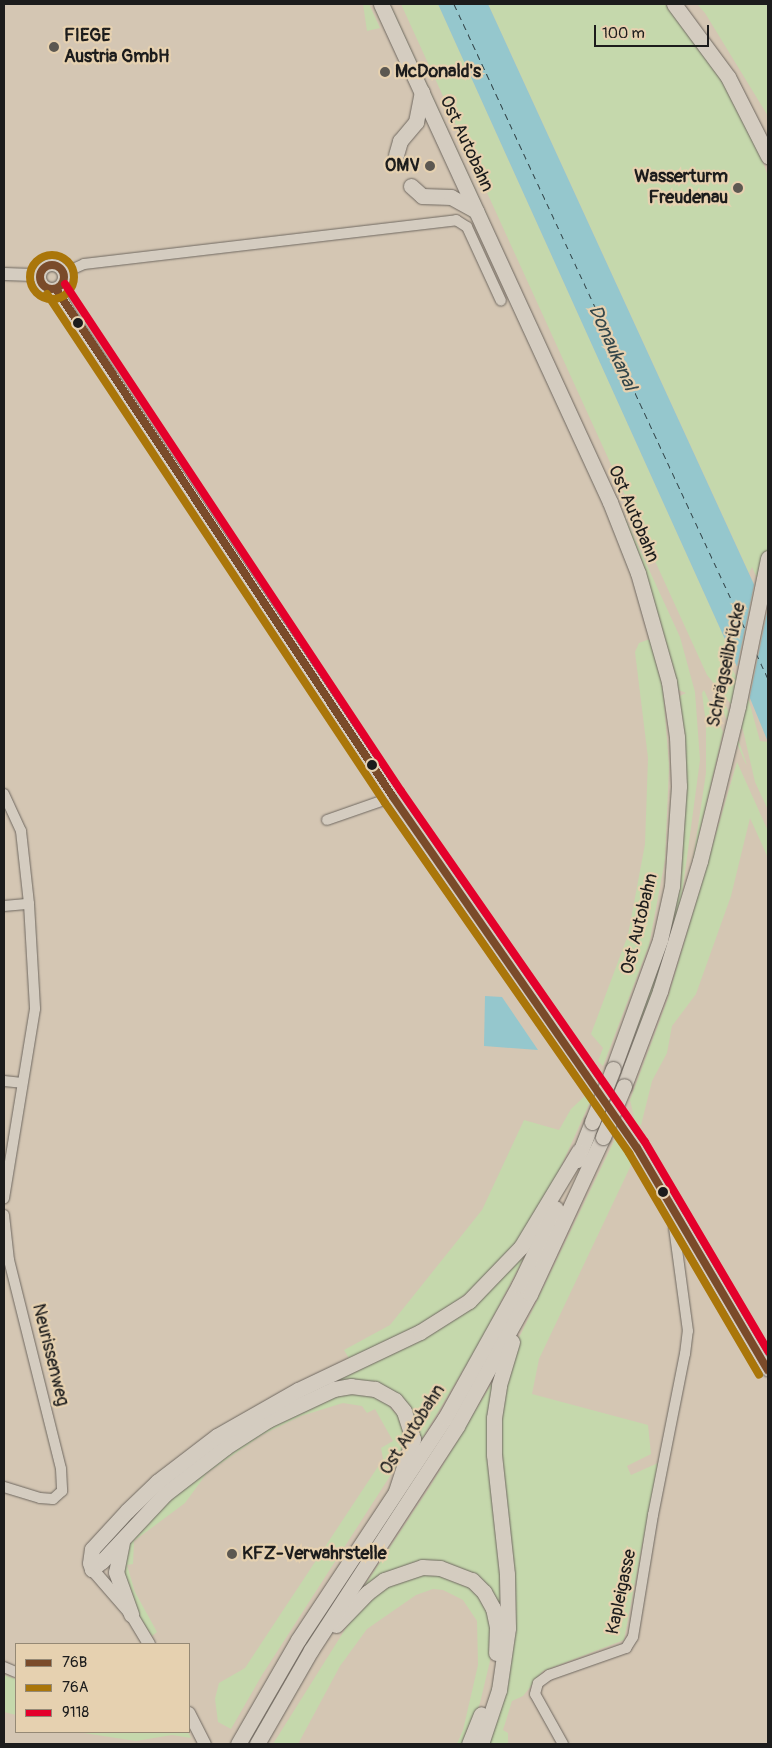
<!DOCTYPE html>
<meta charset="utf-8">
<style>
body{margin:0}
#map{position:relative;width:772px;height:1748px;overflow:hidden;background:#d4c6b3;font-family:Pangolin,sans-serif}
div>[style]{position:absolute}
[style*='--x']{left:calc(var(--x)*1px);top:calc(var(--y)*1px);width:calc(var(--w)*1px);rotate:calc(var(--a)*1deg)}
.green>*{inset:0;background:#c5d8ac}
.water>*{inset:0;background:#95c7cd}
.pier>*{inset:0;background:#d4c6b3}
.ferry>*{height:1px;margin-top:-0.5px;transform-origin:0;background:repeating-linear-gradient(90deg,#34474b 0 6px,transparent 0 11px)}
.roads{filter:drop-shadow(0 0 1px #6f6860) drop-shadow(0 0 1px #6f6860)}
.minor>*{height:10px;margin:-5px;padding:0 5px;transform-origin:5px;border-radius:5px;background:#d4ccc0}
.major>*{height:12px;margin:-6px;padding:0 6px;transform-origin:6px;border-radius:6px;background:#d4ccc0}
.major>.ring{margin:-6px;padding:0;box-sizing:content-box;background:none;border:12px solid #d4ccc0;border-radius:50%}
.highway>*{height:15px;margin:-7.5px;padding:0 7.5px;transform-origin:7.5px;border-radius:7.5px;background:#d4ccc0}
.bridges{filter:drop-shadow(0 0 1px #6f6860) drop-shadow(0 0 1px #6f6860)}
.highway-bridge>*{height:15px;margin:-7.5px;padding:0 7.5px;transform-origin:7.5px;border-radius:7.5px;background:#d4ccc0}
.bus-1>*{height:8px;margin:-4px;padding:0 4px;transform-origin:4px;border-radius:4px;background:#7a4b2a}
.bus-1>.ring{margin:-4px;padding:0;box-sizing:content-box;background:none;border:8px solid #7a4b2a;border-radius:50%}
.bus-2>*{height:8px;margin:-4px;padding:0 4px;transform-origin:4px;border-radius:4px;background:#aa760a}
.bus-2>.ring{margin:-4px;padding:0;box-sizing:content-box;background:none;border:8px solid #aa760a;border-radius:50%}
.bus-3>*{height:8px;margin:-4px;padding:0 4px;transform-origin:4px;border-radius:4px;background:#e4002b}
.dots>*{width:14px;height:14px;translate:-50% -50%;box-sizing:border-box;border:2px solid #e6d1b0;border-radius:50%}
span{translate:-50% -50%;white-space:nowrap;text-align:center;line-height:1.15;-webkit-text-stroke:4.5px #e6d1b0;paint-order:stroke}
.poi-label{font-size:18px;color:#1c1c1c;font-weight:700}
.left{translate:0 -50%;text-align:left}
.right{translate:-100% -50%;text-align:right}
.street-label{font-size:18px;color:#1c1c1c}
.water-label{font-size:19px;color:#34474b;font-style:italic}
.frame{position:absolute;inset:0;border:5px solid #1c1c1c;pointer-events:none}
.legend{position:absolute;left:15px;top:1643px;width:175px;height:90px;box-sizing:border-box;background:#e6d1b0;border:1px solid #958975;margin:0;padding:6px 9px;list-style:none;font-size:15px;color:#1c1c1c}
.legend li{display:flex;align-items:center;gap:10px;height:25px}
.legend b{width:25px;border:1px solid #958975}
.scale{position:absolute;left:594px;top:25px;width:115px;height:22px;box-sizing:border-box;border:2px solid #1c1c1c;border-top:0;padding-left:6px;font-size:15px;line-height:18px;white-space:nowrap;color:#1c1c1c;-webkit-text-stroke:4px #e6d1b0;paint-order:stroke}
</style>
<div id="map">
<div class="green">
<div style="clip-path:polygon(363px 4px,369px 4px,380px 28px,367px 31px)"></div>
<div style="clip-path:polygon(387px 4px,390px 4px,490px 222px,489px 222px)"></div>
<div style="clip-path:polygon(401px 4px,438px 4px,733px 657px,729px 663px,749px 701px,760px 741px,768px 742px,768px 810px,755px 782px,743px 730px,730px 703px,707px 675px)"></div>
<div style="clip-path:polygon(488px 4px,665px 4px,715px 67px,753px 137px,768px 176px,768px 602px,752px 567px,749px 573px)"></div>
<div style="clip-path:polygon(697px 4px,768px 4px,768px 116px,705px 13px)"></div>
<div style="clip-path:polygon(498px 241px,680px 637px,695px 692px,700px 760px,681px 902px,652px 994px,629px 1049px,661px 953px,678px 697px,686px 693px,676px 689px,660px 622px,640px 561px)"></div>
<div style="clip-path:polygon(650px 639px,663px 689px,669px 766px,665px 860px,649px 945px,603px 1066px,598px 1061px,603px 1048px,591px 1034px,628px 935px,645px 844px,648px 758px,635px 652px,639px 643px)"></div>
<div style="clip-path:polygon(704px 690px,723px 732px,692px 866px,706px 773px,706px 724px,702px 693px)"></div>
<div style="clip-path:polygon(716px 695px,727px 708px,747px 765px,745px 762px)"></div>
<div style="clip-path:polygon(737px 762px,768px 831px,768px 858px,750px 818px,731px 896px,696px 994px,672px 1026px,667px 1053px,652px 1081px,641px 1125px,636px 1126px,630px 1100px,667px 1001px)"></div>
<div style="clip-path:polygon(587px 1094px,591px 1100px,558px 1173px,521px 1240px,484px 1280px,425px 1325px,350px 1360px,344px 1350px,390px 1325px,482px 1210px,524px 1120px,559px 1130px,571px 1109px)"></div>
<div style="clip-path:polygon(616px 1137px,633px 1161px,539px 1359px,532px 1394px,648px 1425px,651px 1454px,627px 1466px,631px 1475px,658px 1463px,624px 1640px,543px 1671px,523px 1696px,512px 1701px,503px 1730px,508px 1733px,508px 1744px,485px 1744px,503px 1691px,498px 1459px,501px 1392px,517px 1342px)"></div>
<div style="clip-path:polygon(531px 1244px,480px 1342px,419px 1444px,403px 1404px,348px 1384px,261px 1420px,93px 1559px,142px 1502px,235px 1430px,406px 1344px)"></div>
<div style="clip-path:polygon(496px 1376px,503px 1570px,500px 1663px,488px 1705px,497px 1663px,492px 1597px,435px 1563px,359px 1594px,431px 1485px)"></div>
<div style="clip-path:polygon(365px 1392px,384px 1401px,400px 1418px,406px 1439px,401px 1459px,262px 1675px,231px 1729px,218px 1722px,215px 1699px,219px 1683px,245px 1668px,383px 1459px,381px 1448px,393px 1441px,375px 1409px,367px 1413px,362px 1406px,343px 1403px,301px 1416px,262px 1435px,207px 1473px,185px 1503px,134px 1541px,133px 1564px,127px 1565px,135px 1592px,157px 1632px,152px 1636px,128px 1598px,122px 1580px,122px 1551px,160px 1503px,264px 1427px,340px 1393px)"></div>
<div style="clip-path:polygon(427px 1573px,448px 1575px,476px 1592px,487px 1606px,492px 1629px,490px 1661px,480px 1703px,466px 1744px,457px 1744px,463px 1730px,478px 1665px,477px 1621px,463px 1600px,443px 1590px,433px 1589px,416px 1595px,367px 1629px,340px 1666px,298px 1744px,273px 1744px,351px 1620px,386px 1587px)"></div>
<div style="clip-path:polygon(4px 1675px,16px 1679px,16px 1715px,4px 1712px)"></div>
<div style="clip-path:polygon(77px 1732px,188px 1732px,191px 1738px,172px 1735px,136px 1741px)"></div>
</div>
<div class="water">
<div style="clip-path:polygon(438px 4px,488px 4px,768px 615px,768px 742px,733px 657px)"></div>
<div style="clip-path:polygon(485px 996px,502px 997px,538px 1050px,484px 1046px)"></div>
</div>
<div class="pier">
<div style="clip-path:polygon(755px 580px,768px 608px,749px 701px,736px 671px)"></div>
</div>
<div class="ferry">
<div style="--x:454;--y:4;--w:692;--a:65.03"></div>
<div style="--x:756;--y:653;--w:29;--a:65"></div>
</div>
<div class="roads">
<div class="minor">
<div style="--x:64;--y:273;--w:22;--a:-24"></div>
<div style="--x:84;--y:264;--w:375;--a:-6.7"></div>
<div style="--x:456;--y:220;--w:13;--a:32"></div>
<div style="--x:467;--y:227;--w:81;--a:65.3"></div>
<div style="--x:4;--y:794;--w:41;--a:65.3"></div>
<div style="--x:21;--y:831;--w:73;--a:83.7"></div>
<div style="--x:29;--y:904;--w:105;--a:86.7"></div>
<div style="--x:35;--y:1009;--w:192;--a:99.3"></div>
<div style="--x:327;--y:820;--w:70;--a:-19.2"></div>
<div style="--x:4;--y:906;--w:25;--a:-5"></div>
<div style="--x:4;--y:1081;--w:18;--a:6"></div>
<div style="--x:4;--y:1215;--w:45;--a:83.7"></div>
<div style="--x:9;--y:1260;--w:215;--a:76"></div>
<div style="--x:61;--y:1469;--w:22;--a:87"></div>
<div style="--x:62;--y:1491;--w:12;--a:138"></div>
<div style="--x:53;--y:1499;--w:13;--a:-176"></div>
<div style="--x:40;--y:1498;--w:38;--a:-163"></div>
<div style="--x:4;--y:1667;--w:13;--a:23"></div>
<div style="--x:563;--y:1744;--w:57;--a:-119.2"></div>
<div style="--x:535;--y:1694;--w:11;--a:-75"></div>
<div style="--x:538;--y:1683;--w:14;--a:-36"></div>
<div style="--x:549;--y:1675;--w:82;--a:-19.3"></div>
<div style="--x:626;--y:1648;--w:13;--a:-58"></div>
<div style="--x:633;--y:1637;--w:124;--a:-80.7"></div>
<div style="--x:653;--y:1515;--w:164;--a:-78.8"></div>
<div style="--x:685;--y:1354;--w:23;--a:-83"></div>
<div style="--x:688;--y:1331;--w:104;--a:-97.7"></div>
<div style="--x:674;--y:1228;--w:11;--a:-52"></div>
</div>
<div class="major">
<div class="ring" style="left:40px;top:265px;width:12px;height:12px"></div>
<div style="--x:4;--y:274;--w:36;--a:2"></div>
<div style="--x:56;--y:289;--w:25;--a:61"></div>
<div style="--x:68;--y:311;--w:585;--a:56.23"></div>
<div style="--x:393;--y:797;--w:427;--a:55.2"></div>
<div style="--x:637;--y:1148;--w:258;--a:59.5"></div>
<div style="--x:92;--y:1569;--w:60;--a:49.1"></div>
<div style="--x:131;--y:1614;--w:35;--a:59"></div>
<div style="--x:189;--y:1713;--w:35;--a:63"></div>
</div>
<div class="highway">
<div style="--x:381;--y:4;--w:548;--a:65.31"></div>
<div style="--x:610;--y:502;--w:76;--a:68.5"></div>
<div style="--x:638;--y:573;--w:113;--a:74.1"></div>
<div style="--x:669;--y:682;--w:56;--a:81.7"></div>
<div style="--x:677;--y:737;--w:49;--a:87.7"></div>
<div style="--x:679;--y:786;--w:100;--a:94"></div>
<div style="--x:672;--y:886;--w:55;--a:102.5"></div>
<div style="--x:660;--y:940;--w:137;--a:110"></div>
<div style="--x:674;--y:4;--w:91;--a:53.5"></div>
<div style="--x:728;--y:77;--w:89;--a:63.1"></div>
<div style="--x:396;--y:155;--w:15;--a:-74"></div>
<div style="--x:400;--y:141;--w:25;--a:-50"></div>
<div style="--x:416;--y:122;--w:31;--a:-79"></div>
<div style="--x:411;--y:186;--w:15;--a:42"></div>
<div style="--x:422;--y:196;--w:29;--a:2"></div>
<div style="--x:451;--y:197;--w:29;--a:29"></div>
<div style="--x:624;--y:1086;--w:102;--a:-69.2"></div>
<div style="--x:660;--y:991;--w:136;--a:-72.9"></div>
<div style="--x:700;--y:861;--w:160;--a:-76.2"></div>
<div style="--x:738;--y:706;--w:151;--a:-78.5"></div>
<div style="--x:577;--y:1160;--w:41;--a:-68.5"></div>
<div style="--x:396;--y:1491;--w:55;--a:-71.9"></div>
<div style="--x:413;--y:1439;--w:29;--a:-108"></div>
<div style="--x:404;--y:1411;--w:14;--a:-129"></div>
<div style="--x:395;--y:1400;--w:23;--a:-151"></div>
<div style="--x:375;--y:1389;--w:24;--a:-173"></div>
<div style="--x:351;--y:1386;--w:17;--a:170"></div>
<div style="--x:334;--y:1389;--w:73;--a:154.8"></div>
<div style="--x:268;--y:1420;--w:50;--a:147.3"></div>
<div style="--x:226;--y:1447;--w:77;--a:142.4"></div>
<div style="--x:165;--y:1494;--w:92;--a:133.2"></div>
<div style="--x:102;--y:1561;--w:13;--a:141"></div>
<div style="--x:92;--y:1569;--w:6;--a:-108"></div>
<div style="--x:90;--y:1563;--w:14;--a:-82"></div>
<div style="--x:92;--y:1549;--w:52;--a:-47.4"></div>
<div style="--x:127;--y:1511;--w:42;--a:-44"></div>
<div style="--x:157;--y:1482;--w:76;--a:-37.5"></div>
<div style="--x:217;--y:1436;--w:93;--a:-29.6"></div>
<div style="--x:298;--y:1390;--w:135;--a:-25.4"></div>
<div style="--x:420;--y:1332;--w:58;--a:-32.3"></div>
<div style="--x:469;--y:1301;--w:75;--a:-46.1"></div>
<div style="--x:521;--y:1247;--w:112;--a:-58.9"></div>
<div style="--x:122;--y:1542;--w:31;--a:101"></div>
<div style="--x:116;--y:1572;--w:45;--a:70.3"></div>
<div style="--x:336;--y:1625;--w:45;--a:-45.9"></div>
<div style="--x:367;--y:1593;--w:21;--a:-37"></div>
<div style="--x:384;--y:1580;--w:40;--a:-18.9"></div>
<div style="--x:422;--y:1567;--w:18;--a:3"></div>
<div style="--x:440;--y:1568;--w:34;--a:21"></div>
<div style="--x:472;--y:1580;--w:17;--a:45"></div>
<div style="--x:484;--y:1592;--w:18;--a:61"></div>
<div style="--x:493;--y:1608;--w:19;--a:78"></div>
<div style="--x:497;--y:1627;--w:26;--a:92"></div>
<div style="--x:238;--y:1744;--w:120;--a:-60"></div>
<div style="--x:298;--y:1640;--w:266;--a:-56.5"></div>
<div style="--x:445;--y:1418;--w:152;--a:-60.9"></div>
<div style="--x:519;--y:1285;--w:85;--a:-64.3"></div>
<div style="--x:257;--y:1744;--w:108;--a:-60.1"></div>
<div style="--x:311;--y:1650;--w:267;--a:-56.9"></div>
<div style="--x:457;--y:1426;--w:151;--a:-61.1"></div>
<div style="--x:530;--y:1294;--w:173;--a:-65.1"></div>
<div style="--x:469;--y:1744;--w:32;--a:-68"></div>
<div style="--x:481;--y:1744;--w:57;--a:-71.6"></div>
<div style="--x:499;--y:1690;--w:63;--a:-81.7"></div>
<div style="--x:508;--y:1628;--w:54;--a:-91.1"></div>
<div style="--x:507;--y:1574;--w:120;--a:-96.2"></div>
<div style="--x:494;--y:1455;--w:37;--a:-90"></div>
<div style="--x:494;--y:1418;--w:33;--a:-81"></div>
<div style="--x:499;--y:1385;--w:45;--a:-73.2"></div>
</div>
</div>
<div class="bridges">
<div class="highway-bridge">
<div style="--x:592;--y:1122;--w:57;--a:-68.4"></div>
<div style="--x:603;--y:1137;--w:55;--a:-67.6"></div>
</div>
</div>
<div class="bus-1">
<div class="ring" style="left:40px;top:265px;width:16px;height:16px"></div>
<div style="--x:56;--y:289;--w:610;--a:56.44"></div>
<div style="--x:393;--y:797;--w:427;--a:55.2"></div>
<div style="--x:637;--y:1148;--w:258;--a:59.5"></div>
</div>
<div class="bus-2">
<div class="ring" style="left:30px;top:255px;width:36px;height:36px"></div>
<div style="--x:47;--y:294;--w:611;--a:56.41"></div>
<div style="--x:385;--y:803;--w:427;--a:55.1"></div>
<div style="--x:629;--y:1153;--w:257;--a:59.6"></div>
</div>
<div class="bus-3">
<div style="--x:65;--y:284;--w:608;--a:56.47"></div>
<div style="--x:401;--y:791;--w:427;--a:55.2"></div>
<div style="--x:645;--y:1142;--w:243;--a:59.5"></div>
</div>
<div class="dots">
<div style="left:54px;top:47px;background:#5c5851"></div>
<div style="left:385px;top:72px;background:#5c5851"></div>
<div style="left:430px;top:166px;background:#5c5851"></div>
<div style="left:738px;top:188px;background:#5c5851"></div>
<div style="left:78px;top:323px;background:#1c1c1c"></div>
<div style="left:372px;top:765px;background:#1c1c1c"></div>
<div style="left:663px;top:1192px;background:#1c1c1c"></div>
<div style="left:232px;top:1554px;background:#5c5851"></div>
</div>
<div class="poi-label">
<span class="left" style="left:64px;top:47px">FIEGE<br>Austria GmbH</span>
<span class="left" style="left:395px;top:72px">McDonald's</span>
<span class="right" style="left:420px;top:166px">OMV</span>
<span class="right" style="left:728px;top:188px">Wasserturm<br>Freudenau</span>
<span class="left" style="left:242px;top:1554px">KFZ-Verwahrstelle</span>
</div>
<div class="street-label">
<span style="left:466px;top:144px;rotate:65deg">Ost Autobahn</span>
<span style="left:633px;top:514px;rotate:67deg">Ost Autobahn</span>
<span style="left:727px;top:665px;rotate:-78deg">Schrägseilbrücke</span>
<span style="left:640px;top:924px;rotate:-76deg">Ost Autobahn</span>
<span style="left:50px;top:1355px;rotate:76deg">Neurissenweg</span>
<span style="left:413px;top:1430px;rotate:-57deg">Ost Autobahn</span>
<span style="left:622px;top:1592px;rotate:-78deg">Kapleigasse</span>
</div>
<div class="water-label">
<span style="left:612px;top:348px;rotate:66deg">Donaukanal</span>
</div>
<div class="frame"></div>
<ul class="legend">
<li><b style="height:6px;background:#7a4b2a"></b>76B</li>
<li><b style="height:6px;background:#aa760a"></b>76A</li>
<li><b style="height:6px;background:#e4002b"></b>9118</li>
</ul>
<div class="scale">100 m</div>
</div>
